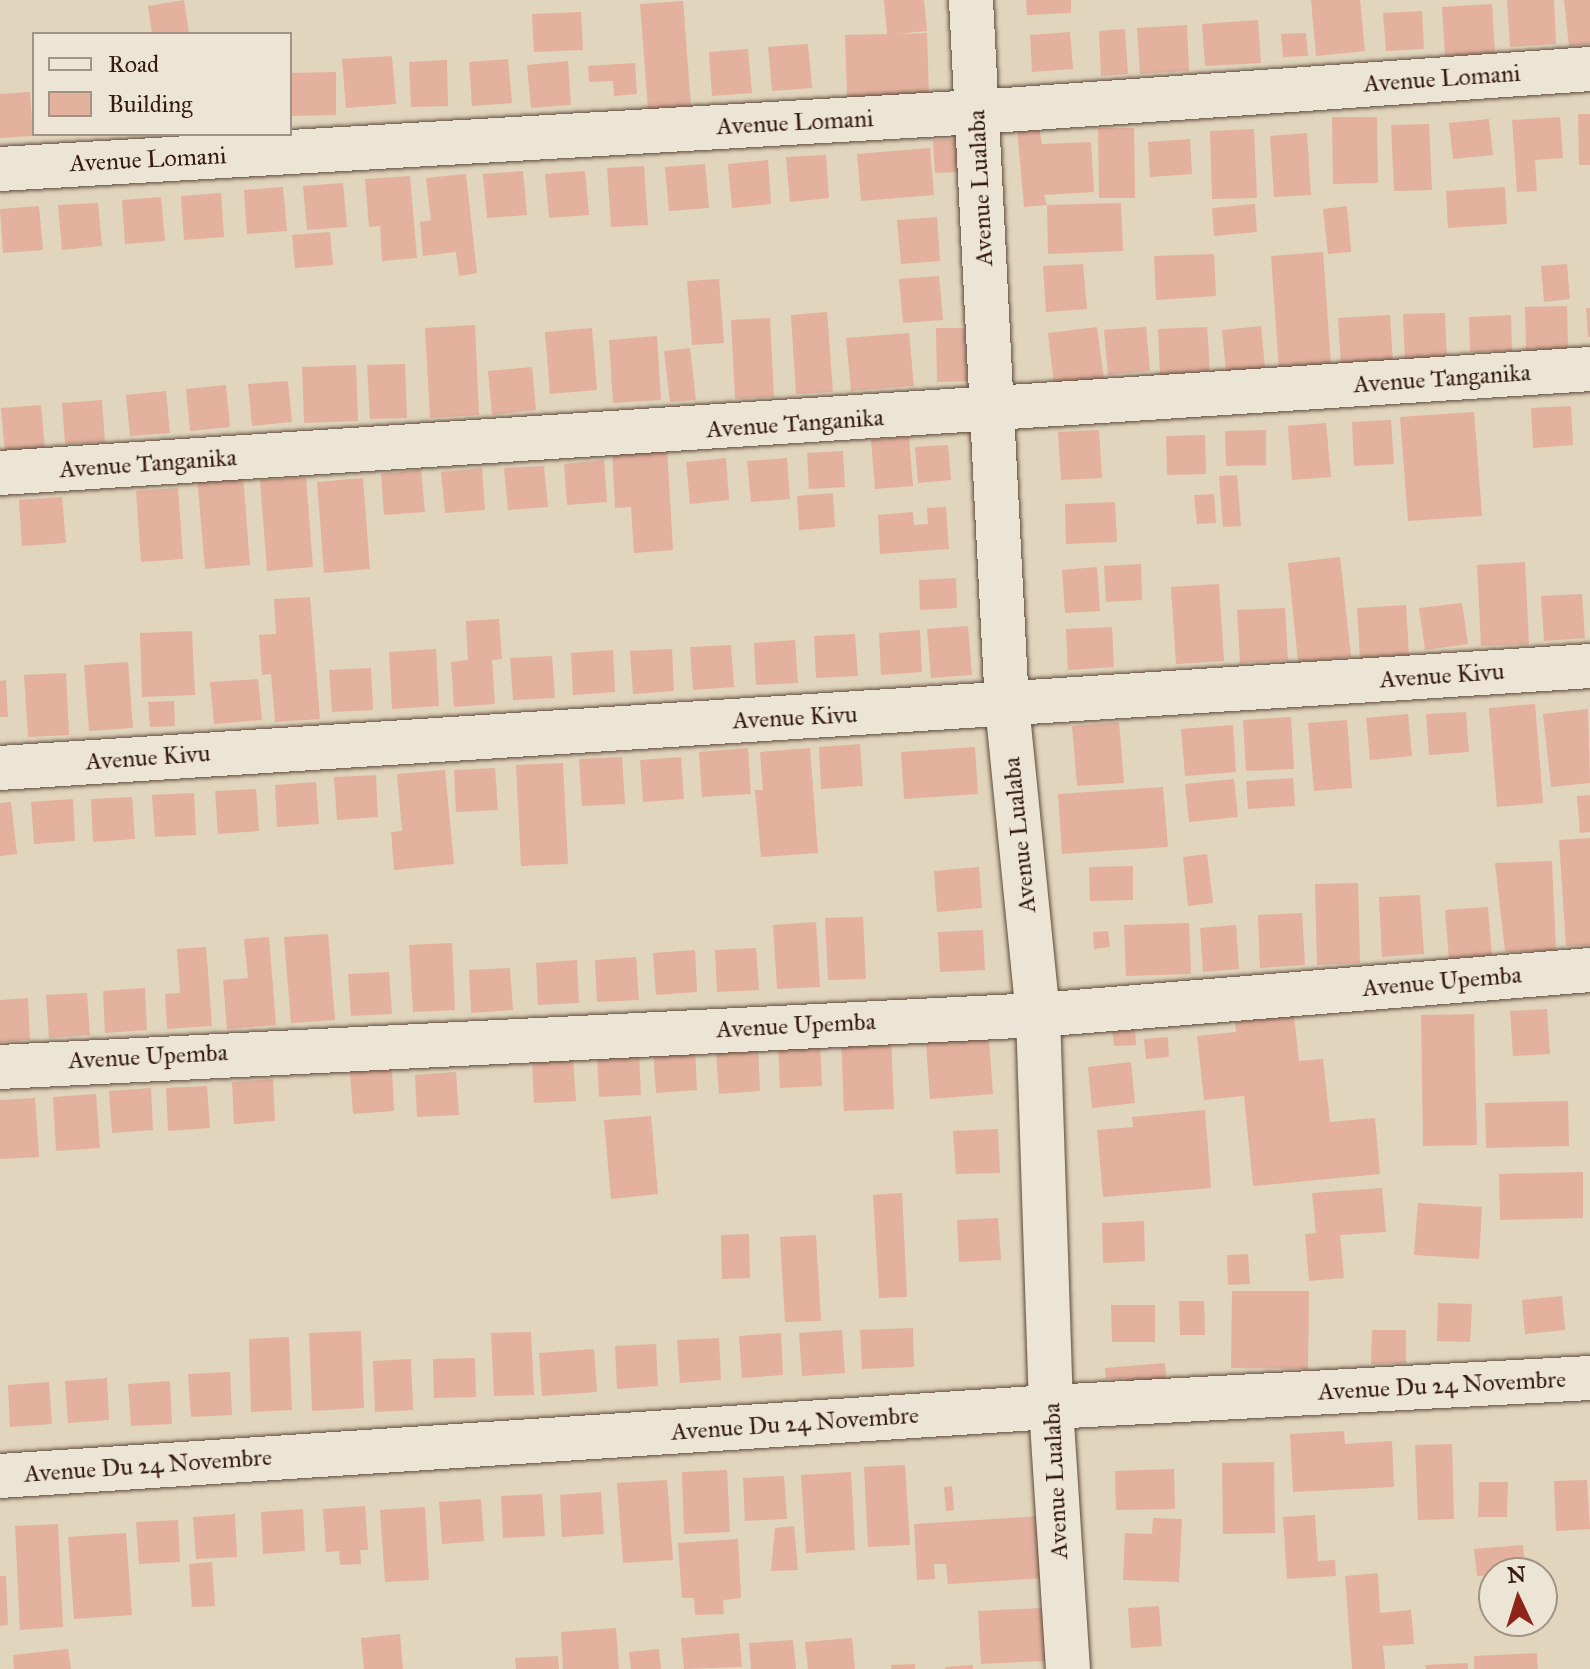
<!DOCTYPE html>
<style>
body{margin:0}
#map{position:relative;width:1590px;height:1669px;overflow:hidden;background:#e1d5bd;font-family:"IM FELL Great Primer",serif}
div>[style]{position:absolute}
[style*='--x']{left:calc(var(--x)*1px);top:calc(var(--y)*1px);width:calc(var(--w)*1px);rotate:calc(var(--a)*1deg)}
.building>*{inset:0;background:#e3b19e}
.roads{filter:drop-shadow(0 0 2px #5f4a3a) drop-shadow(0 0 2px #5f4a3a)}
.minor>*{height:44px;margin:-22px;padding:0 22px;transform-origin:22px;border-radius:22px;background:#ece4d4}
span{translate:-50% -50%;white-space:nowrap;text-align:center;line-height:1.15;-webkit-text-stroke:8px #ece4d4;paint-order:stroke}
.street-label{font-size:24px;color:#341b0e}
.legend{position:absolute;left:32px;top:32px;width:260px;height:104px;box-sizing:border-box;background:#ece4d4;border:2px solid #a29485;margin:0;padding:10px 14px;list-style:none;font-size:24px;color:#341b0e}
.legend li{display:flex;align-items:center;gap:16px;height:40px}
.legend b{width:40px;border:2px solid #a29485}
.north{position:absolute;left:1478px;top:1557px;width:80px;height:80px;box-sizing:border-box;background:#ece4d4;border:2px solid #a29485;border-radius:50%;rotate:356deg;font-size:22px;font-weight:700;line-height:32px;text-align:center;color:#341b0e}
.north::after{content:'';display:block;margin:auto;width:28px;height:36px;background:#8f2418;clip-path:polygon(50% 0,100% 100%,50% 72%,0 100%)}
</style>
<div id="map">
<div class="building">
<div style="clip-path:polygon(184px 0,189px 34px,152px 34px,148px 6px)"></div>
<div style="clip-path:polygon(884px 0,924px 0,927px 31px,897px 34px,927px 33px,929px 95px,847px 97px,845px 35px,887px 34px)"></div>
<div style="clip-path:polygon(1026px 0,1071px 0,1071px 13px,1027px 15px)"></div>
<div style="clip-path:polygon(1311px 0,1360px 0,1365px 51px,1316px 56px)"></div>
<div style="clip-path:polygon(1507px 0,1554px 0,1556px 44px,1510px 47px)"></div>
<div style="clip-path:polygon(1564px 0,1590px 0,1590px 44px,1569px 46px)"></div>
<div style="clip-path:polygon(683px 1px,691px 106px,648px 110px,640px 4px)"></div>
<div style="clip-path:polygon(1492px 4px,1495px 53px,1445px 56px,1442px 7px)"></div>
<div style="clip-path:polygon(1422px 11px,1424px 49px,1386px 51px,1383px 13px)"></div>
<div style="clip-path:polygon(581px 12px,583px 50px,534px 52px,532px 14px)"></div>
<div style="clip-path:polygon(1258px 20px,1261px 63px,1205px 66px,1202px 24px)"></div>
<div style="clip-path:polygon(1187px 25px,1189px 71px,1140px 74px,1137px 28px)"></div>
<div style="clip-path:polygon(1125px 29px,1128px 74px,1101px 76px,1099px 31px)"></div>
<div style="clip-path:polygon(1070px 32px,1073px 69px,1032px 72px,1030px 35px)"></div>
<div style="clip-path:polygon(1306px 33px,1308px 56px,1283px 57px,1281px 34px)"></div>
<div style="clip-path:polygon(808px 44px,812px 88px,772px 91px,768px 47px)"></div>
<div style="clip-path:polygon(748px 49px,752px 93px,712px 96px,709px 52px)"></div>
<div style="clip-path:polygon(392px 56px,396px 104px,346px 108px,342px 59px)"></div>
<div style="clip-path:polygon(508px 59px,512px 103px,472px 106px,469px 62px)"></div>
<div style="clip-path:polygon(447px 60px,448px 106px,411px 107px,409px 62px)"></div>
<div style="clip-path:polygon(568px 61px,571px 105px,531px 108px,527px 65px)"></div>
<div style="clip-path:polygon(635px 63px,637px 94px,614px 96px,613px 81px,589px 82px,588px 66px)"></div>
<div style="clip-path:polygon(336px 72px,336px 115px,290px 116px,290px 73px)"></div>
<div style="clip-path:polygon(30px 92px,33px 136px,0 138px,0 94px)"></div>
<div style="clip-path:polygon(1578px 114px,1590px 114px,1590px 165px,1579px 165px)"></div>
<div style="clip-path:polygon(1332px 117px,1377px 117px,1378px 183px,1333px 184px)"></div>
<div style="clip-path:polygon(1560px 117px,1563px 158px,1535px 160px,1537px 191px,1517px 192px,1512px 120px)"></div>
<div style="clip-path:polygon(1489px 119px,1493px 155px,1453px 159px,1449px 123px)"></div>
<div style="clip-path:polygon(1429px 124px,1432px 190px,1394px 191px,1391px 125px)"></div>
<div style="clip-path:polygon(1039px 126px,1042px 144px,1091px 142px,1094px 192px,1044px 195px,1047px 205px,1121px 203px,1123px 251px,1048px 254px,1047px 205px,1024px 207px,1017px 128px)"></div>
<div style="clip-path:polygon(1098px 128px,1134px 128px,1135px 198px,1099px 198px)"></div>
<div style="clip-path:polygon(1254px 129px,1257px 198px,1212px 199px,1210px 131px)"></div>
<div style="clip-path:polygon(1307px 133px,1311px 195px,1274px 197px,1270px 136px)"></div>
<div style="clip-path:polygon(959px 139px,960px 172px,935px 173px,933px 140px)"></div>
<div style="clip-path:polygon(1190px 139px,1192px 174px,1150px 177px,1148px 142px)"></div>
<div style="clip-path:polygon(930px 148px,934px 195px,861px 201px,857px 154px)"></div>
<div style="clip-path:polygon(826px 155px,829px 198px,790px 202px,786px 157px)"></div>
<div style="clip-path:polygon(768px 160px,771px 204px,732px 208px,728px 164px)"></div>
<div style="clip-path:polygon(705px 164px,709px 208px,669px 211px,665px 167px)"></div>
<div style="clip-path:polygon(644px 166px,648px 225px,611px 227px,607px 168px)"></div>
<div style="clip-path:polygon(523px 171px,527px 215px,487px 218px,483px 174px)"></div>
<div style="clip-path:polygon(585px 171px,589px 215px,549px 218px,545px 174px)"></div>
<div style="clip-path:polygon(466px 174px,477px 273px,459px 276px,456px 252px,423px 256px,420px 222px,431px 220px,426px 178px)"></div>
<div style="clip-path:polygon(410px 176px,417px 258px,382px 261px,380px 226px,369px 227px,365px 179px)"></div>
<div style="clip-path:polygon(343px 183px,347px 227px,307px 230px,303px 186px)"></div>
<div style="clip-path:polygon(283px 187px,287px 231px,247px 234px,244px 190px)"></div>
<div style="clip-path:polygon(1505px 187px,1507px 224px,1448px 228px,1446px 191px)"></div>
<div style="clip-path:polygon(221px 193px,224px 237px,184px 240px,181px 196px)"></div>
<div style="clip-path:polygon(161px 197px,165px 241px,125px 244px,122px 200px)"></div>
<div style="clip-path:polygon(98px 203px,102px 246px,62px 250px,58px 205px)"></div>
<div style="clip-path:polygon(1255px 204px,1257px 232px,1214px 236px,1212px 208px)"></div>
<div style="clip-path:polygon(39px 206px,43px 250px,3px 253px,0 209px)"></div>
<div style="clip-path:polygon(1347px 206px,1351px 252px,1328px 254px,1323px 209px)"></div>
<div style="clip-path:polygon(937px 217px,940px 261px,901px 264px,897px 220px)"></div>
<div style="clip-path:polygon(330px 232px,333px 265px,295px 268px,292px 235px)"></div>
<div style="clip-path:polygon(1323px 252px,1331px 365px,1279px 369px,1271px 256px)"></div>
<div style="clip-path:polygon(1214px 254px,1216px 296px,1156px 300px,1154px 256px)"></div>
<div style="clip-path:polygon(1083px 264px,1087px 309px,1046px 312px,1043px 266px)"></div>
<div style="clip-path:polygon(1567px 264px,1570px 299px,1544px 302px,1541px 266px)"></div>
<div style="clip-path:polygon(939px 276px,943px 320px,903px 323px,899px 279px)"></div>
<div style="clip-path:polygon(719px 279px,724px 343px,692px 345px,687px 281px)"></div>
<div style="clip-path:polygon(1567px 306px,1568px 349px,1526px 350px,1525px 307px)"></div>
<div style="clip-path:polygon(1586px 308px,1590px 308px,1590px 337px,1588px 337px)"></div>
<div style="clip-path:polygon(827px 312px,833px 392px,796px 394px,791px 315px)"></div>
<div style="clip-path:polygon(1445px 313px,1447px 360px,1405px 361px,1403px 314px)"></div>
<div style="clip-path:polygon(1390px 315px,1393px 363px,1341px 365px,1338px 318px)"></div>
<div style="clip-path:polygon(1511px 315px,1512px 351px,1470px 352px,1469px 317px)"></div>
<div style="clip-path:polygon(770px 318px,774px 397px,735px 399px,731px 320px)"></div>
<div style="clip-path:polygon(475px 325px,479px 415px,430px 418px,425px 328px)"></div>
<div style="clip-path:polygon(1261px 326px,1265px 368px,1226px 372px,1222px 330px)"></div>
<div style="clip-path:polygon(1097px 327px,1104px 379px,1054px 385px,1048px 333px)"></div>
<div style="clip-path:polygon(1146px 327px,1150px 371px,1108px 375px,1104px 330px)"></div>
<div style="clip-path:polygon(1207px 327px,1210px 370px,1160px 375px,1158px 329px)"></div>
<div style="clip-path:polygon(592px 328px,597px 390px,550px 394px,545px 332px)"></div>
<div style="clip-path:polygon(936px 328px,965px 328px,967px 381px,937px 382px)"></div>
<div style="clip-path:polygon(909px 333px,914px 386px,851px 391px,846px 338px)"></div>
<div style="clip-path:polygon(657px 336px,661px 400px,613px 403px,609px 340px)"></div>
<div style="clip-path:polygon(690px 348px,696px 400px,670px 402px,664px 351px)"></div>
<div style="clip-path:polygon(405px 364px,407px 418px,370px 419px,367px 365px)"></div>
<div style="clip-path:polygon(356px 365px,358px 421px,304px 423px,302px 367px)"></div>
<div style="clip-path:polygon(532px 367px,536px 410px,492px 415px,488px 371px)"></div>
<div style="clip-path:polygon(288px 381px,292px 422px,252px 426px,248px 384px)"></div>
<div style="clip-path:polygon(226px 385px,230px 427px,190px 431px,186px 389px)"></div>
<div style="clip-path:polygon(166px 391px,170px 433px,130px 436px,126px 395px)"></div>
<div style="clip-path:polygon(102px 400px,105px 442px,65px 444px,62px 403px)"></div>
<div style="clip-path:polygon(41px 405px,45px 449px,5px 452px,1px 408px)"></div>
<div style="clip-path:polygon(1571px 406px,1573px 445px,1533px 448px,1531px 408px)"></div>
<div style="clip-path:polygon(1474px 412px,1482px 516px,1408px 521px,1400px 417px)"></div>
<div style="clip-path:polygon(1391px 420px,1394px 464px,1354px 466px,1352px 422px)"></div>
<div style="clip-path:polygon(1326px 423px,1331px 477px,1292px 480px,1288px 426px)"></div>
<div style="clip-path:polygon(1099px 430px,1102px 478px,1061px 480px,1058px 432px)"></div>
<div style="clip-path:polygon(1266px 430px,1266px 465px,1226px 466px,1225px 431px)"></div>
<div style="clip-path:polygon(1205px 435px,1206px 474px,1167px 475px,1166px 436px)"></div>
<div style="clip-path:polygon(909px 437px,913px 486px,875px 489px,871px 440px)"></div>
<div style="clip-path:polygon(948px 445px,951px 480px,918px 483px,915px 447px)"></div>
<div style="clip-path:polygon(667px 448px,673px 550px,634px 553px,631px 507px,615px 508px,612px 451px)"></div>
<div style="clip-path:polygon(843px 451px,845px 487px,809px 489px,807px 453px)"></div>
<div style="clip-path:polygon(726px 458px,729px 500px,690px 504px,686px 462px)"></div>
<div style="clip-path:polygon(787px 458px,790px 499px,751px 502px,747px 461px)"></div>
<div style="clip-path:polygon(604px 460px,607px 502px,567px 505px,564px 464px)"></div>
<div style="clip-path:polygon(544px 466px,548px 507px,508px 510px,504px 468px)"></div>
<div style="clip-path:polygon(482px 468px,485px 510px,445px 513px,441px 472px)"></div>
<div style="clip-path:polygon(421px 470px,425px 512px,384px 515px,381px 474px)"></div>
<div style="clip-path:polygon(243px 474px,250px 565px,205px 569px,197px 477px)"></div>
<div style="clip-path:polygon(1237px 475px,1241px 526px,1223px 527px,1219px 476px)"></div>
<div style="clip-path:polygon(306px 477px,313px 567px,267px 571px,260px 480px)"></div>
<div style="clip-path:polygon(363px 478px,370px 569px,324px 573px,317px 482px)"></div>
<div style="clip-path:polygon(178px 488px,183px 559px,141px 562px,136px 491px)"></div>
<div style="clip-path:polygon(833px 493px,835px 527px,799px 530px,797px 496px)"></div>
<div style="clip-path:polygon(1214px 494px,1216px 523px,1197px 524px,1194px 495px)"></div>
<div style="clip-path:polygon(62px 497px,66px 543px,22px 546px,19px 500px)"></div>
<div style="clip-path:polygon(1115px 502px,1117px 542px,1066px 544px,1065px 504px)"></div>
<div style="clip-path:polygon(946px 507px,949px 549px,880px 554px,878px 515px,913px 512px,914px 525px,928px 524px,927px 508px)"></div>
<div style="clip-path:polygon(1340px 557px,1351px 657px,1298px 662px,1288px 563px)"></div>
<div style="clip-path:polygon(1525px 562px,1529px 644px,1481px 646px,1477px 565px)"></div>
<div style="clip-path:polygon(1141px 564px,1142px 600px,1106px 602px,1104px 566px)"></div>
<div style="clip-path:polygon(1097px 567px,1100px 611px,1065px 613px,1062px 570px)"></div>
<div style="clip-path:polygon(956px 578px,957px 608px,920px 610px,919px 580px)"></div>
<div style="clip-path:polygon(1219px 584px,1224px 661px,1176px 664px,1171px 587px)"></div>
<div style="clip-path:polygon(1582px 594px,1585px 638px,1544px 641px,1541px 596px)"></div>
<div style="clip-path:polygon(310px 597px,320px 719px,275px 722px,271px 674px,262px 675px,259px 635px,276px 634px,274px 599px)"></div>
<div style="clip-path:polygon(1462px 603px,1468px 644px,1425px 650px,1419px 608px)"></div>
<div style="clip-path:polygon(1406px 605px,1409px 655px,1360px 658px,1357px 608px)"></div>
<div style="clip-path:polygon(1285px 608px,1288px 660px,1240px 663px,1237px 610px)"></div>
<div style="clip-path:polygon(499px 619px,502px 659px,492px 660px,495px 704px,454px 707px,451px 662px,468px 660px,466px 621px)"></div>
<div style="clip-path:polygon(968px 626px,972px 675px,931px 678px,927px 629px)"></div>
<div style="clip-path:polygon(1112px 627px,1114px 667px,1068px 670px,1066px 629px)"></div>
<div style="clip-path:polygon(920px 630px,922px 672px,881px 675px,879px 633px)"></div>
<div style="clip-path:polygon(192px 631px,195px 695px,142px 697px,140px 633px)"></div>
<div style="clip-path:polygon(855px 634px,858px 676px,816px 678px,814px 636px)"></div>
<div style="clip-path:polygon(795px 640px,798px 683px,756px 685px,754px 643px)"></div>
<div style="clip-path:polygon(731px 645px,734px 687px,693px 690px,690px 647px)"></div>
<div style="clip-path:polygon(436px 649px,439px 706px,392px 709px,389px 652px)"></div>
<div style="clip-path:polygon(672px 649px,674px 691px,633px 694px,630px 651px)"></div>
<div style="clip-path:polygon(613px 650px,615px 692px,573px 695px,571px 653px)"></div>
<div style="clip-path:polygon(552px 656px,555px 698px,513px 700px,510px 658px)"></div>
<div style="clip-path:polygon(128px 662px,133px 728px,89px 731px,84px 665px)"></div>
<div style="clip-path:polygon(371px 668px,373px 710px,332px 712px,329px 670px)"></div>
<div style="clip-path:polygon(66px 673px,69px 735px,28px 737px,24px 675px)"></div>
<div style="clip-path:polygon(258px 679px,262px 720px,214px 724px,210px 682px)"></div>
<div style="clip-path:polygon(6px 680px,8px 717px,0 717px,0 681px)"></div>
<div style="clip-path:polygon(174px 701px,175px 726px,150px 727px,148px 702px)"></div>
<div style="clip-path:polygon(1535px 704px,1543px 803px,1497px 807px,1489px 708px)"></div>
<div style="clip-path:polygon(1588px 709px,1590px 783px,1551px 787px,1543px 714px)"></div>
<div style="clip-path:polygon(1466px 712px,1469px 752px,1429px 755px,1426px 714px)"></div>
<div style="clip-path:polygon(1408px 714px,1412px 756px,1370px 760px,1366px 718px)"></div>
<div style="clip-path:polygon(1291px 717px,1294px 769px,1246px 771px,1243px 720px)"></div>
<div style="clip-path:polygon(1347px 720px,1352px 788px,1314px 791px,1308px 723px)"></div>
<div style="clip-path:polygon(1119px 722px,1124px 783px,1077px 786px,1072px 726px)"></div>
<div style="clip-path:polygon(1233px 725px,1236px 772px,1185px 776px,1181px 729px)"></div>
<div style="clip-path:polygon(860px 744px,863px 786px,821px 789px,819px 747px)"></div>
<div style="clip-path:polygon(975px 747px,978px 794px,904px 799px,901px 752px)"></div>
<div style="clip-path:polygon(748px 748px,751px 794px,702px 797px,699px 752px)"></div>
<div style="clip-path:polygon(810px 748px,818px 853px,761px 857px,755px 790px,763px 790px,760px 752px)"></div>
<div style="clip-path:polygon(622px 757px,625px 804px,582px 806px,579px 759px)"></div>
<div style="clip-path:polygon(681px 757px,684px 799px,643px 802px,640px 760px)"></div>
<div style="clip-path:polygon(563px 763px,568px 864px,521px 866px,516px 765px)"></div>
<div style="clip-path:polygon(495px 768px,498px 810px,456px 812px,454px 770px)"></div>
<div style="clip-path:polygon(445px 770px,454px 864px,394px 870px,391px 832px,402px 831px,397px 774px)"></div>
<div style="clip-path:polygon(376px 775px,378px 817px,337px 820px,334px 777px)"></div>
<div style="clip-path:polygon(1293px 778px,1295px 806px,1248px 809px,1246px 781px)"></div>
<div style="clip-path:polygon(1234px 779px,1238px 817px,1189px 822px,1185px 784px)"></div>
<div style="clip-path:polygon(316px 782px,319px 824px,277px 827px,275px 785px)"></div>
<div style="clip-path:polygon(1163px 787px,1168px 847px,1062px 854px,1058px 794px)"></div>
<div style="clip-path:polygon(256px 789px,259px 831px,218px 834px,215px 791px)"></div>
<div style="clip-path:polygon(194px 793px,196px 835px,155px 837px,152px 795px)"></div>
<div style="clip-path:polygon(1590px 795px,1590px 832px,1580px 833px,1577px 796px)"></div>
<div style="clip-path:polygon(132px 797px,135px 839px,93px 842px,91px 799px)"></div>
<div style="clip-path:polygon(73px 799px,75px 841px,34px 844px,31px 802px)"></div>
<div style="clip-path:polygon(11px 802px,17px 854px,0 856px,0 803px)"></div>
<div style="clip-path:polygon(1590px 838px,1590px 945px,1566px 946px,1559px 840px)"></div>
<div style="clip-path:polygon(1207px 854px,1213px 903px,1188px 906px,1183px 857px)"></div>
<div style="clip-path:polygon(1552px 861px,1556px 950px,1505px 952px,1495px 863px)"></div>
<div style="clip-path:polygon(1133px 866px,1133px 900px,1090px 901px,1089px 867px)"></div>
<div style="clip-path:polygon(979px 867px,982px 908px,937px 912px,934px 871px)"></div>
<div style="clip-path:polygon(1358px 883px,1360px 963px,1317px 965px,1315px 884px)"></div>
<div style="clip-path:polygon(1420px 895px,1424px 954px,1382px 957px,1379px 897px)"></div>
<div style="clip-path:polygon(1488px 907px,1492px 956px,1449px 959px,1445px 910px)"></div>
<div style="clip-path:polygon(1302px 913px,1305px 965px,1260px 968px,1258px 915px)"></div>
<div style="clip-path:polygon(863px 917px,866px 979px,828px 980px,825px 918px)"></div>
<div style="clip-path:polygon(816px 922px,820px 987px,777px 989px,773px 925px)"></div>
<div style="clip-path:polygon(1189px 923px,1191px 974px,1126px 976px,1124px 925px)"></div>
<div style="clip-path:polygon(1236px 925px,1239px 969px,1203px 972px,1200px 928px)"></div>
<div style="clip-path:polygon(983px 930px,985px 970px,940px 972px,938px 932px)"></div>
<div style="clip-path:polygon(1108px 931px,1110px 947px,1094px 949px,1093px 932px)"></div>
<div style="clip-path:polygon(328px 934px,335px 1020px,291px 1023px,284px 937px)"></div>
<div style="clip-path:polygon(269px 937px,276px 1025px,227px 1029px,223px 980px,248px 978px,244px 939px)"></div>
<div style="clip-path:polygon(452px 943px,455px 1010px,413px 1012px,409px 945px)"></div>
<div style="clip-path:polygon(206px 947px,212px 1026px,167px 1029px,165px 994px,180px 993px,177px 949px)"></div>
<div style="clip-path:polygon(756px 948px,759px 990px,717px 992px,715px 950px)"></div>
<div style="clip-path:polygon(695px 950px,697px 992px,656px 995px,653px 953px)"></div>
<div style="clip-path:polygon(636px 957px,639px 1000px,597px 1002px,595px 960px)"></div>
<div style="clip-path:polygon(577px 960px,579px 1003px,538px 1005px,536px 963px)"></div>
<div style="clip-path:polygon(510px 968px,513px 1010px,471px 1013px,469px 970px)"></div>
<div style="clip-path:polygon(389px 972px,392px 1014px,351px 1016px,348px 974px)"></div>
<div style="clip-path:polygon(145px 988px,147px 1030px,105px 1033px,103px 991px)"></div>
<div style="clip-path:polygon(87px 993px,90px 1035px,49px 1038px,46px 995px)"></div>
<div style="clip-path:polygon(28px 998px,30px 1040px,0 1042px,0 1000px)"></div>
<div style="clip-path:polygon(1547px 1009px,1550px 1054px,1513px 1056px,1510px 1011px)"></div>
<div style="clip-path:polygon(1474px 1014px,1477px 1145px,1423px 1146px,1421px 1015px)"></div>
<div style="clip-path:polygon(1294px 1016px,1299px 1061px,1323px 1059px,1330px 1122px,1375px 1118px,1380px 1174px,1253px 1186px,1244px 1096px,1204px 1100px,1197px 1036px,1236px 1032px,1235px 1022px)"></div>
<div style="clip-path:polygon(988px 1027px,993px 1094px,930px 1099px,925px 1031px)"></div>
<div style="clip-path:polygon(1135px 1027px,1136px 1045px,1114px 1046px,1112px 1029px)"></div>
<div style="clip-path:polygon(891px 1035px,894px 1109px,844px 1111px,841px 1037px)"></div>
<div style="clip-path:polygon(1168px 1037px,1169px 1057px,1146px 1059px,1144px 1039px)"></div>
<div style="clip-path:polygon(820px 1043px,822px 1086px,780px 1088px,778px 1046px)"></div>
<div style="clip-path:polygon(695px 1048px,697px 1090px,656px 1093px,653px 1051px)"></div>
<div style="clip-path:polygon(758px 1049px,760px 1091px,719px 1094px,716px 1052px)"></div>
<div style="clip-path:polygon(639px 1053px,641px 1095px,599px 1097px,597px 1055px)"></div>
<div style="clip-path:polygon(573px 1059px,576px 1101px,534px 1103px,532px 1061px)"></div>
<div style="clip-path:polygon(1131px 1062px,1135px 1103px,1092px 1108px,1088px 1067px)"></div>
<div style="clip-path:polygon(392px 1069px,394px 1111px,353px 1114px,350px 1071px)"></div>
<div style="clip-path:polygon(456px 1072px,459px 1115px,417px 1117px,415px 1075px)"></div>
<div style="clip-path:polygon(273px 1079px,275px 1121px,234px 1124px,232px 1082px)"></div>
<div style="clip-path:polygon(207px 1086px,210px 1128px,168px 1131px,166px 1088px)"></div>
<div style="clip-path:polygon(151px 1088px,153px 1130px,112px 1133px,109px 1091px)"></div>
<div style="clip-path:polygon(96px 1094px,100px 1148px,56px 1151px,53px 1097px)"></div>
<div style="clip-path:polygon(35px 1098px,39px 1157px,0 1159px,0 1100px)"></div>
<div style="clip-path:polygon(1568px 1101px,1569px 1146px,1486px 1148px,1485px 1103px)"></div>
<div style="clip-path:polygon(1205px 1110px,1211px 1188px,1103px 1197px,1097px 1130px,1133px 1127px,1132px 1117px)"></div>
<div style="clip-path:polygon(651px 1116px,658px 1194px,611px 1199px,604px 1120px)"></div>
<div style="clip-path:polygon(998px 1129px,1000px 1173px,956px 1174px,953px 1131px)"></div>
<div style="clip-path:polygon(1583px 1172px,1583px 1218px,1500px 1220px,1499px 1174px)"></div>
<div style="clip-path:polygon(1382px 1188px,1386px 1232px,1340px 1235px,1344px 1278px,1309px 1281px,1305px 1234px,1316px 1233px,1312px 1193px)"></div>
<div style="clip-path:polygon(902px 1193px,907px 1297px,879px 1298px,873px 1195px)"></div>
<div style="clip-path:polygon(1418px 1203px,1482px 1207px,1479px 1259px,1414px 1255px)"></div>
<div style="clip-path:polygon(998px 1218px,1001px 1260px,959px 1262px,957px 1220px)"></div>
<div style="clip-path:polygon(1144px 1221px,1145px 1261px,1103px 1263px,1102px 1223px)"></div>
<div style="clip-path:polygon(749px 1234px,750px 1278px,722px 1279px,721px 1235px)"></div>
<div style="clip-path:polygon(816px 1235px,821px 1321px,785px 1322px,780px 1237px)"></div>
<div style="clip-path:polygon(1248px 1254px,1250px 1284px,1228px 1285px,1227px 1255px)"></div>
<div style="clip-path:polygon(1232px 1291px,1309px 1291px,1308px 1369px,1231px 1368px)"></div>
<div style="clip-path:polygon(1562px 1296px,1565px 1330px,1525px 1334px,1522px 1300px)"></div>
<div style="clip-path:polygon(1179px 1301px,1204px 1301px,1205px 1335px,1180px 1335px)"></div>
<div style="clip-path:polygon(1438px 1303px,1472px 1304px,1470px 1342px,1437px 1341px)"></div>
<div style="clip-path:polygon(1111px 1305px,1155px 1305px,1155px 1342px,1112px 1342px)"></div>
<div style="clip-path:polygon(913px 1328px,914px 1367px,862px 1369px,860px 1330px)"></div>
<div style="clip-path:polygon(842px 1330px,845px 1373px,802px 1376px,799px 1333px)"></div>
<div style="clip-path:polygon(1372px 1330px,1406px 1330px,1406px 1363px,1371px 1364px)"></div>
<div style="clip-path:polygon(361px 1331px,364px 1408px,312px 1411px,309px 1333px)"></div>
<div style="clip-path:polygon(531px 1332px,534px 1395px,494px 1396px,491px 1333px)"></div>
<div style="clip-path:polygon(781px 1333px,783px 1375px,742px 1378px,739px 1336px)"></div>
<div style="clip-path:polygon(289px 1337px,292px 1410px,251px 1412px,249px 1339px)"></div>
<div style="clip-path:polygon(719px 1338px,721px 1380px,680px 1383px,677px 1340px)"></div>
<div style="clip-path:polygon(656px 1344px,658px 1386px,617px 1389px,615px 1346px)"></div>
<div style="clip-path:polygon(594px 1349px,597px 1392px,542px 1396px,539px 1353px)"></div>
<div style="clip-path:polygon(475px 1358px,476px 1397px,434px 1398px,433px 1359px)"></div>
<div style="clip-path:polygon(411px 1359px,413px 1410px,375px 1412px,373px 1361px)"></div>
<div style="clip-path:polygon(1165px 1363px,1167px 1387px,1127px 1390px,1126px 1378px,1106px 1379px,1105px 1368px)"></div>
<div style="clip-path:polygon(230px 1372px,232px 1415px,191px 1417px,188px 1374px)"></div>
<div style="clip-path:polygon(107px 1378px,109px 1420px,68px 1423px,65px 1381px)"></div>
<div style="clip-path:polygon(170px 1381px,172px 1424px,131px 1426px,128px 1384px)"></div>
<div style="clip-path:polygon(49px 1382px,52px 1424px,10px 1427px,8px 1385px)"></div>
<div style="clip-path:polygon(1344px 1431px,1345px 1444px,1392px 1441px,1394px 1487px,1293px 1492px,1290px 1434px)"></div>
<div style="clip-path:polygon(1452px 1444px,1454px 1519px,1418px 1520px,1415px 1445px)"></div>
<div style="clip-path:polygon(1274px 1462px,1275px 1533px,1223px 1534px,1222px 1463px)"></div>
<div style="clip-path:polygon(905px 1465px,910px 1545px,868px 1547px,864px 1467px)"></div>
<div style="clip-path:polygon(1174px 1469px,1175px 1509px,1116px 1510px,1115px 1471px)"></div>
<div style="clip-path:polygon(727px 1470px,730px 1532px,684px 1534px,682px 1472px)"></div>
<div style="clip-path:polygon(851px 1472px,855px 1550px,806px 1553px,801px 1475px)"></div>
<div style="clip-path:polygon(784px 1476px,787px 1519px,745px 1521px,743px 1478px)"></div>
<div style="clip-path:polygon(667px 1480px,673px 1560px,623px 1563px,617px 1483px)"></div>
<div style="clip-path:polygon(1587px 1480px,1590px 1529px,1556px 1531px,1554px 1481px)"></div>
<div style="clip-path:polygon(1479px 1482px,1508px 1482px,1507px 1517px,1478px 1517px)"></div>
<div style="clip-path:polygon(952px 1486px,954px 1510px,946px 1511px,944px 1487px)"></div>
<div style="clip-path:polygon(601px 1492px,604px 1534px,562px 1537px,560px 1495px)"></div>
<div style="clip-path:polygon(542px 1494px,545px 1536px,503px 1538px,501px 1496px)"></div>
<div style="clip-path:polygon(481px 1499px,484px 1541px,442px 1544px,439px 1502px)"></div>
<div style="clip-path:polygon(365px 1506px,368px 1550px,360px 1550px,361px 1564px,340px 1565px,339px 1551px,326px 1552px,323px 1509px)"></div>
<div style="clip-path:polygon(425px 1507px,429px 1580px,385px 1582px,380px 1510px)"></div>
<div style="clip-path:polygon(303px 1509px,305px 1551px,263px 1554px,261px 1512px)"></div>
<div style="clip-path:polygon(235px 1514px,237px 1557px,196px 1559px,193px 1517px)"></div>
<div style="clip-path:polygon(1315px 1515px,1318px 1561px,1335px 1560px,1336px 1576px,1287px 1579px,1283px 1517px)"></div>
<div style="clip-path:polygon(1041px 1516px,1045px 1578px,948px 1584px,946px 1564px,934px 1564px,935px 1579px,917px 1580px,914px 1524px)"></div>
<div style="clip-path:polygon(1153px 1518px,1182px 1519px,1179px 1582px,1123px 1580px,1125px 1533px,1152px 1534px)"></div>
<div style="clip-path:polygon(178px 1520px,180px 1562px,139px 1564px,136px 1522px)"></div>
<div style="clip-path:polygon(58px 1524px,63px 1627px,20px 1630px,15px 1526px)"></div>
<div style="clip-path:polygon(794px 1526px,798px 1570px,771px 1571px,775px 1528px)"></div>
<div style="clip-path:polygon(126px 1533px,132px 1615px,74px 1619px,68px 1537px)"></div>
<div style="clip-path:polygon(738px 1539px,741px 1598px,723px 1600px,724px 1614px,695px 1615px,694px 1598px,682px 1598px,678px 1543px)"></div>
<div style="clip-path:polygon(1523px 1545px,1526px 1573px,1477px 1576px,1474px 1549px)"></div>
<div style="clip-path:polygon(212px 1562px,215px 1606px,192px 1607px,189px 1564px)"></div>
<div style="clip-path:polygon(1378px 1573px,1380px 1613px,1411px 1610px,1414px 1644px,1383px 1646px,1385px 1669px,1352px 1669px,1345px 1576px)"></div>
<div style="clip-path:polygon(0 1576px,6px 1576px,8px 1625px,0 1626px)"></div>
<div style="clip-path:polygon(1159px 1606px,1162px 1646px,1131px 1648px,1128px 1608px)"></div>
<div style="clip-path:polygon(1061px 1607px,1064px 1660px,981px 1664px,978px 1611px)"></div>
<div style="clip-path:polygon(616px 1628px,619px 1669px,563px 1669px,561px 1632px)"></div>
<div style="clip-path:polygon(739px 1633px,742px 1667px,684px 1669px,681px 1638px)"></div>
<div style="clip-path:polygon(400px 1634px,403px 1669px,364px 1669px,361px 1638px)"></div>
<div style="clip-path:polygon(852px 1638px,855px 1669px,808px 1669px,805px 1642px)"></div>
<div style="clip-path:polygon(793px 1640px,796px 1669px,751px 1669px,749px 1643px)"></div>
<div style="clip-path:polygon(68px 1649px,71px 1669px,14px 1669px,13px 1655px)"></div>
<div style="clip-path:polygon(659px 1649px,661px 1669px,631px 1669px,629px 1652px)"></div>
<div style="clip-path:polygon(1537px 1653px,1538px 1669px,1474px 1669px,1474px 1656px)"></div>
<div style="clip-path:polygon(558px 1656px,559px 1669px,516px 1669px,515px 1658px)"></div>
<div style="clip-path:polygon(1468px 1663px,1468px 1669px,1426px 1669px,1425px 1665px)"></div>
<div style="clip-path:polygon(915px 1664px,915px 1669px,891px 1669px,891px 1665px)"></div>
<div style="clip-path:polygon(973px 1665px,973px 1669px,945px 1669px,945px 1667px)"></div>
</div>
<div class="roads">
<div class="minor">
<div style="--x:971;--y:0;--w:706;--a:87.08"></div>
<div style="--x:1007;--y:705;--w:312;--a:84.3"></div>
<div style="--x:1038;--y:1015;--w:392;--a:88.1"></div>
<div style="--x:1051;--y:1407;--w:263;--a:86.3"></div>
<div style="--x:0;--y:169;--w:979;--a:-3.34"></div>
<div style="--x:977;--y:112;--w:615;--a:-4.01"></div>
<div style="--x:0;--y:473;--w:1593;--a:-3.74"></div>
<div style="--x:0;--y:768;--w:1593;--a:-3.67"></div>
<div style="--x:0;--y:1067;--w:1039;--a:-2.87"></div>
<div style="--x:1038;--y:1015;--w:554;--a:-4.66"></div>
<div style="--x:0;--y:1476;--w:1053;--a:-3.76"></div>
<div style="--x:1051;--y:1407;--w:540;--a:-3.08"></div>
</div>
</div>
<div class="street-label">
<span style="left:1442px;top:79px;rotate:-4deg">Avenue Lomani</span>
<span style="left:795px;top:123px;rotate:-3deg">Avenue Lomani</span>
<span style="left:148px;top:160px;rotate:-3deg">Avenue Lomani</span>
<span style="left:981px;top:188px;rotate:-93deg">Avenue Lualaba</span>
<span style="left:1442px;top:379px;rotate:-4deg">Avenue Tanganika</span>
<span style="left:795px;top:424px;rotate:-4deg">Avenue Tanganika</span>
<span style="left:148px;top:464px;rotate:-4deg">Avenue Tanganika</span>
<span style="left:1442px;top:676px;rotate:-4deg">Avenue Kivu</span>
<span style="left:795px;top:718px;rotate:-3deg">Avenue Kivu</span>
<span style="left:148px;top:758px;rotate:-4deg">Avenue Kivu</span>
<span style="left:1020px;top:835px;rotate:-96deg">Avenue Lualaba</span>
<span style="left:1442px;top:982px;rotate:-5deg">Avenue Upemba</span>
<span style="left:796px;top:1026px;rotate:-3deg">Avenue Upemba</span>
<span style="left:148px;top:1057px;rotate:-3deg">Avenue Upemba</span>
<span style="left:1442px;top:1386px;rotate:-3deg">Avenue Du 24 Novembre</span>
<span style="left:795px;top:1424px;rotate:-4deg">Avenue Du 24 Novembre</span>
<span style="left:148px;top:1466px;rotate:-4deg">Avenue Du 24 Novembre</span>
<span style="left:1056px;top:1481px;rotate:-93deg">Avenue Lualaba</span>
</div>
<ul class="legend">
<li><b style="height:10px;background:#ece4d4"></b>Road</li>
<li><b style="height:22px;background:#e3b19e"></b>Building</li>
</ul>
<div class="north">N</div>
</div>
